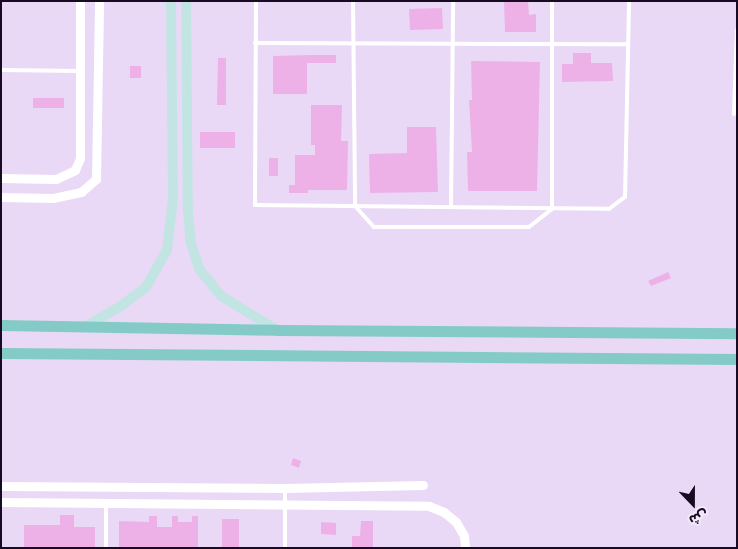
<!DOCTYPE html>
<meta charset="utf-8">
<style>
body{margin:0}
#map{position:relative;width:738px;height:549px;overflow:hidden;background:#e9d9f6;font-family:Commissioner,"Noto Sans Arabic",sans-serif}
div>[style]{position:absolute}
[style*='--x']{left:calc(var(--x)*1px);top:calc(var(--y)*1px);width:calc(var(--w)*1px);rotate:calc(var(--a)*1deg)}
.building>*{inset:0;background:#eeb1e7}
.service>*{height:4px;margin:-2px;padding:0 2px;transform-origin:2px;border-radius:2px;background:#fff}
.tertiary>*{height:9px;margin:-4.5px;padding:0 4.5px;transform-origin:4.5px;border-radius:4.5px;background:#fff}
.secondary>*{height:10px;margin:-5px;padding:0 5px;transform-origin:5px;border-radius:5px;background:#c2e5e3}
.primary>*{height:11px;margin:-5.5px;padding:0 5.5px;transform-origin:5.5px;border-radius:5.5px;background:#84cbc7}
span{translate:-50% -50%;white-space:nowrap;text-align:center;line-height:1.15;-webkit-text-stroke:4px #f2eaf9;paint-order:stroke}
.frame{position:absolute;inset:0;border:2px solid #190a23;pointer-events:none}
.north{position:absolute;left:668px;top:479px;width:50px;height:50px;-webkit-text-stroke:4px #f2eaf9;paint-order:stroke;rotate:158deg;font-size:14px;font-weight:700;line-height:20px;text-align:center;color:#190a23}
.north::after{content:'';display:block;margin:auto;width:18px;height:22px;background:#190a23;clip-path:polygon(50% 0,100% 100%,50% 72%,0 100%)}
</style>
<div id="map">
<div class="building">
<div style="clip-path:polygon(504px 1px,528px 1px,529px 15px,536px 14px,536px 32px,505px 32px)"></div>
<div style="clip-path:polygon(442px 8px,443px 29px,410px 30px,409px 9px)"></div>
<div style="clip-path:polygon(573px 53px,591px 53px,591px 63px,612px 63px,613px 81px,562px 82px,562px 64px,573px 64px)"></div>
<div style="clip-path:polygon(310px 55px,336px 55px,336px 63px,307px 63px,307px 94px,273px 94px,273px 56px)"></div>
<div style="clip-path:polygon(218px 58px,226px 58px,226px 105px,217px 105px)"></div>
<div style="clip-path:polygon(471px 61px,540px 62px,537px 191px,468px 191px,467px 152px,472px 152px,469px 100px,472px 100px)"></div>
<div style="clip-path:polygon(130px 66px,141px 66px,141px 78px,130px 78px)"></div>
<div style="clip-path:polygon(33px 98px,64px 98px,64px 108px,33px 108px)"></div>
<div style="clip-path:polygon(311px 105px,342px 105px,341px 141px,348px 141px,347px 190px,308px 190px,308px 193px,289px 193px,289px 185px,295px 185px,295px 155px,315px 155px,315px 145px,311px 145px)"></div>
<div style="clip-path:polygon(407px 127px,436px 127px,438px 192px,370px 193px,369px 154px,407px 153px)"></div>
<div style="clip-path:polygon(200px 132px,235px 132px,235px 148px,200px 148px)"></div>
<div style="clip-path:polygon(269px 158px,278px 158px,278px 176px,269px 176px)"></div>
<div style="clip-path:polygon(668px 272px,671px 278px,651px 286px,648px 281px)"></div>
<div style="clip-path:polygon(293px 458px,301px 461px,299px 468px,291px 465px)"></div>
<div style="clip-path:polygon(60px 515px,74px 515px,74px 527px,95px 527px,95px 548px,24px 548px,24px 525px,60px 525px)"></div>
<div style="clip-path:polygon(149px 516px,157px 516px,157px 527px,172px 527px,172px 516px,178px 516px,178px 522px,192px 522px,192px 516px,198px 516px,198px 548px,119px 548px,119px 521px,149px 522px)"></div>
<div style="clip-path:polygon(222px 519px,239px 519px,239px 548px,222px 548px)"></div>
<div style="clip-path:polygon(361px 521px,373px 521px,373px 548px,352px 547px,352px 536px,360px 536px)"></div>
<div style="clip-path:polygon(321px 522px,336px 523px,336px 535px,321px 534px)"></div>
</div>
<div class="service">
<div style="--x:256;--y:1;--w:204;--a:90.3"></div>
<div style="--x:255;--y:205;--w:354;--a:0.6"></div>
<div style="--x:609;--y:209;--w:20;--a:-37"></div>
<div style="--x:625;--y:197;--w:196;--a:-88.8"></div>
<div style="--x:353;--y:1;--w:205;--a:89.4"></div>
<div style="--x:355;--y:206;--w:28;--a:48"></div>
<div style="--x:374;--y:227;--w:155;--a:0"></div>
<div style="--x:529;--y:227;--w:29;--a:-38"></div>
<div style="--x:552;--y:209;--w:208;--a:-90"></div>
<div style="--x:255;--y:43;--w:373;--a:0.2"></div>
<div style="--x:1;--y:70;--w:78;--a:0.7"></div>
<div style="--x:734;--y:114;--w:84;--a:-88"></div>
<div style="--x:451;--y:207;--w:206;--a:-89.4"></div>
<div style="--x:106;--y:548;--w:45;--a:-90"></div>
<div style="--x:285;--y:548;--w:60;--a:-90"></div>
</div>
<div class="tertiary">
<div style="--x:1;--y:178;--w:55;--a:1"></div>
<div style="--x:56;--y:179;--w:21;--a:-25"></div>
<div style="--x:75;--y:170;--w:13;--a:-67"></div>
<div style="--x:80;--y:158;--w:157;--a:-90"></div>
<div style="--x:1;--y:197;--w:52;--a:1.1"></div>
<div style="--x:53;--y:198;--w:29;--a:-12"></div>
<div style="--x:81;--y:192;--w:20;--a:-41"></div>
<div style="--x:96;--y:179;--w:178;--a:-89"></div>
<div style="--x:1;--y:486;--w:284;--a:0.4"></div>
<div style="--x:285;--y:488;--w:138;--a:-1.2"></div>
<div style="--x:1;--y:502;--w:428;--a:0.5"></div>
<div style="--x:429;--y:506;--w:16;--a:22"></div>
<div style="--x:444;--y:512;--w:16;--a:40"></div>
<div style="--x:456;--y:522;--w:16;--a:60"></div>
<div style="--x:464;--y:536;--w:12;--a:85"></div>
</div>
<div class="secondary">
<div style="--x:186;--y:1;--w:210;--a:89.5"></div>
<div style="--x:188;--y:211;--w:32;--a:85"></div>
<div style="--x:191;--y:243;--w:28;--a:72"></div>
<div style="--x:200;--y:270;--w:33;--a:51"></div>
<div style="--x:221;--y:296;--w:66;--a:31.3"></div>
<div style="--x:86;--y:326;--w:40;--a:-29.7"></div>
<div style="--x:121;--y:306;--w:31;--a:-37"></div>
<div style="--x:146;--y:287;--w:43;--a:-60.4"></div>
<div style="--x:167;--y:250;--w:52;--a:-83.4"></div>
<div style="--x:173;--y:198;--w:197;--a:-90.6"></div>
</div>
<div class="primary">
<div style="--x:1;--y:325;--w:276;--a:1"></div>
<div style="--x:277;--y:330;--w:460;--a:0.4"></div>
<div style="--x:1;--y:353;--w:736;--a:0.47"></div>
</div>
<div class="frame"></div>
<div class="north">ش</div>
</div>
